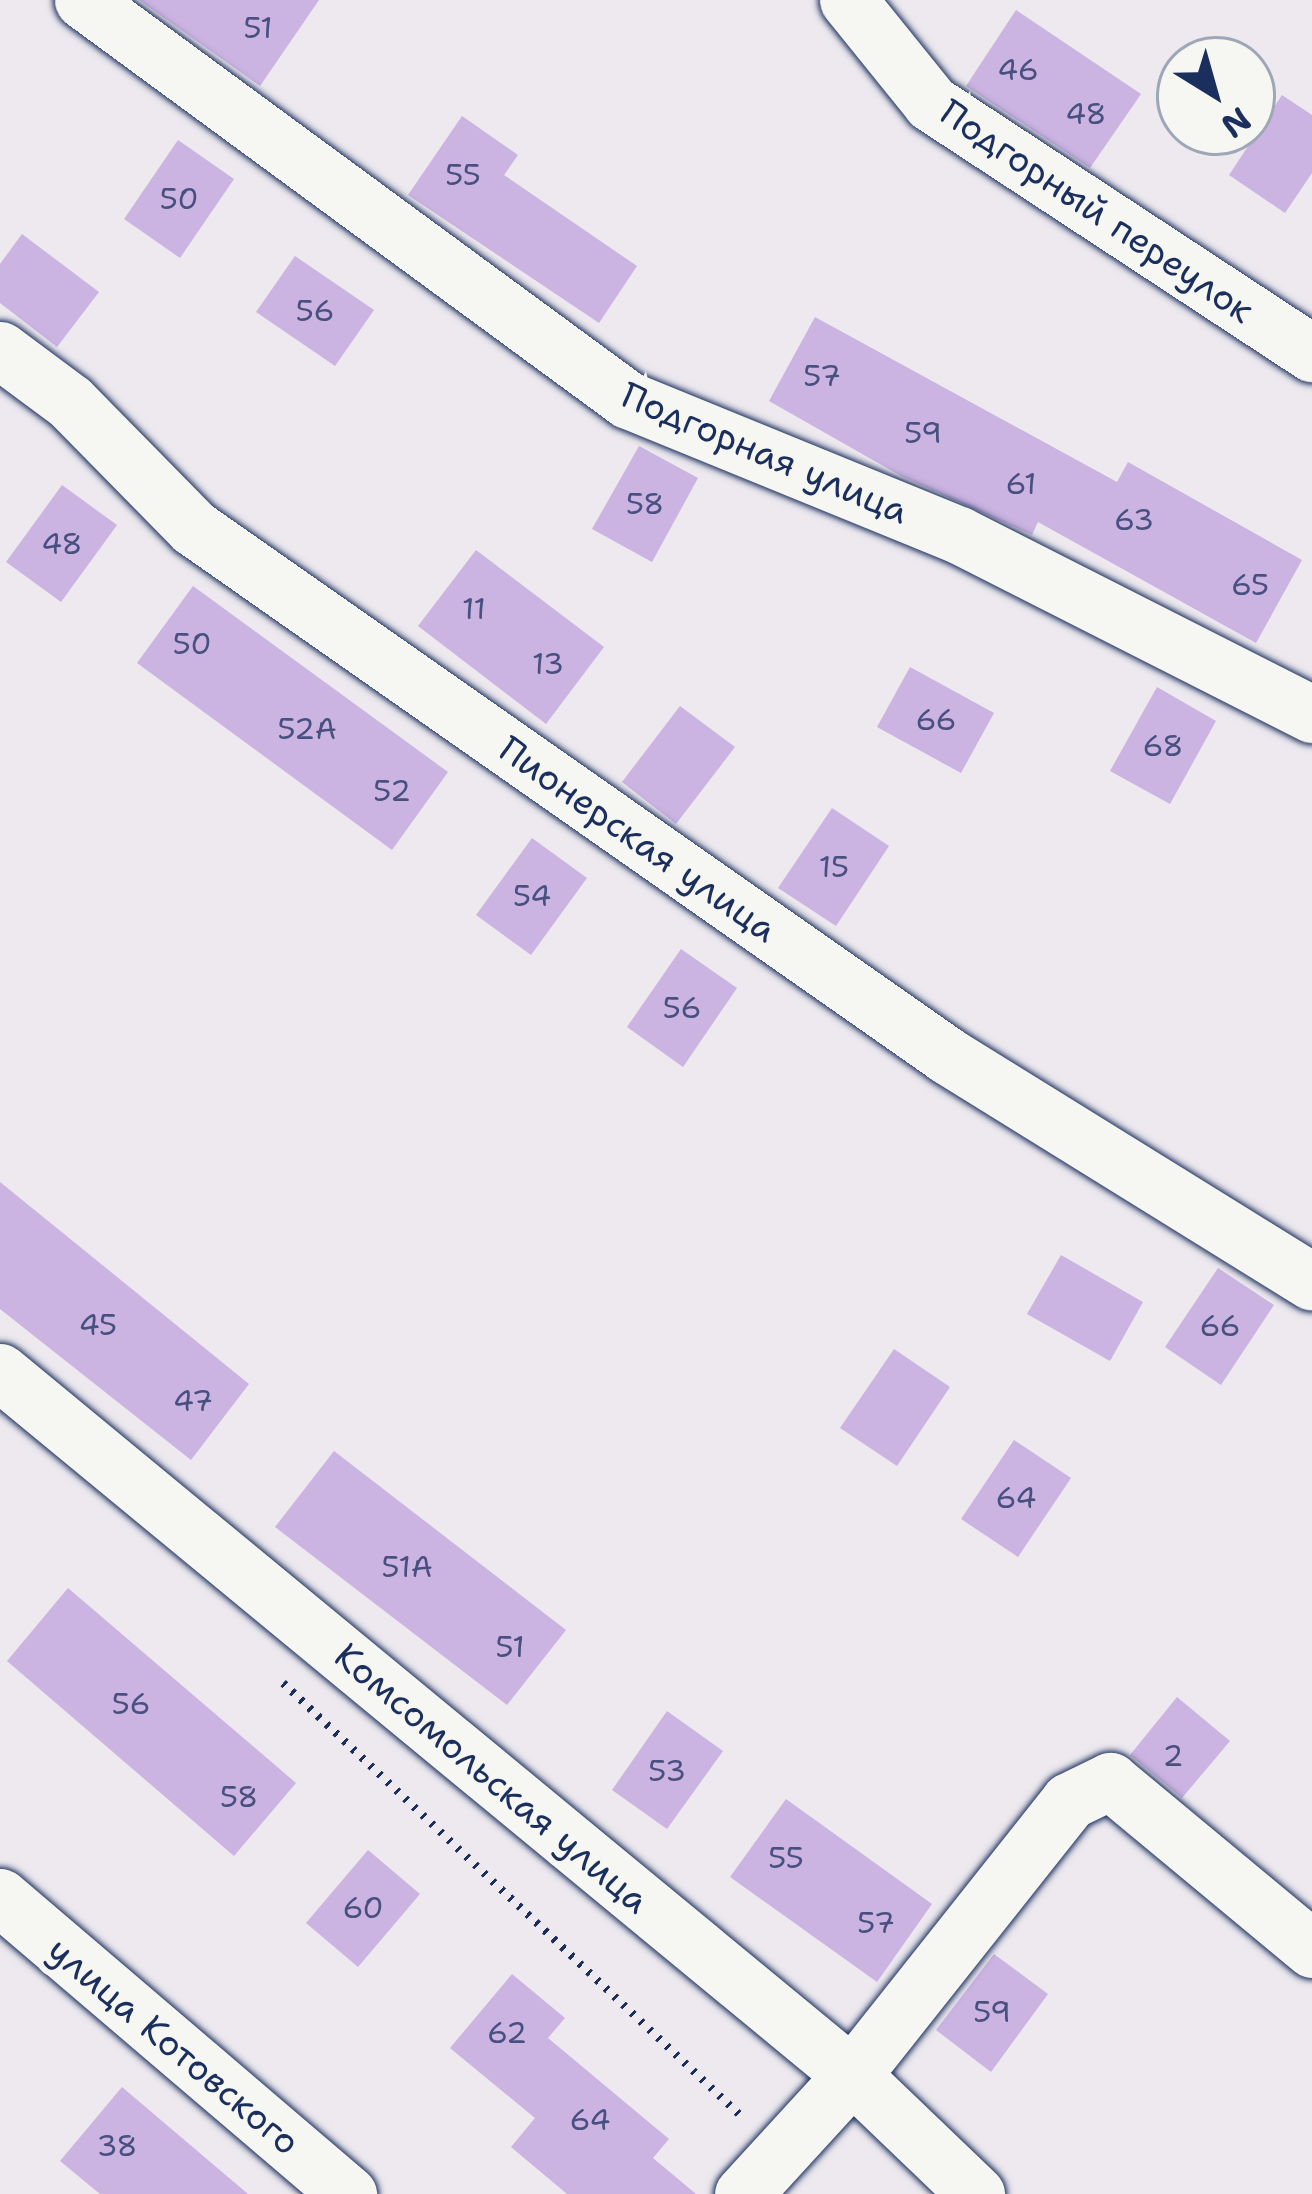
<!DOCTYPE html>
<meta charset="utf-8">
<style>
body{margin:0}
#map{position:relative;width:1312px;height:2194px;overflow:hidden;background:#ede9ef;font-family:"Shantell Sans",sans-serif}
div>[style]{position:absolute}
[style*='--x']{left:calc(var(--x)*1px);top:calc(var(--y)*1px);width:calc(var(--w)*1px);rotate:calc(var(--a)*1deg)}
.building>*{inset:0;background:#cbb3e2}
.path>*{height:8px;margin-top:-4px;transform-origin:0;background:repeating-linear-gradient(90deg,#1b2f5e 0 3px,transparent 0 12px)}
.roads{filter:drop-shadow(0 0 3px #1b2f5e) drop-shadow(0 0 3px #1b2f5e)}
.minor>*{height:57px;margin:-28.5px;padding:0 28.5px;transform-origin:28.5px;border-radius:28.5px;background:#f6f6f2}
span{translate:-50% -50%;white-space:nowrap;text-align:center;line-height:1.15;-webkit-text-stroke:12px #f6f6f2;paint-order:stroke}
.number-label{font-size:30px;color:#47507f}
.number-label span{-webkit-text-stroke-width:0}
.street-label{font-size:36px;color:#1b2f5e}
.north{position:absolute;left:1156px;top:36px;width:120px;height:120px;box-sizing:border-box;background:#f6f6f2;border:3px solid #9ea6b7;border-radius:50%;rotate:143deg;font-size:33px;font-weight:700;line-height:48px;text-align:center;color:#1b2f5e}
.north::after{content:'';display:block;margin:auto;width:42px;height:54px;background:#1b2f5e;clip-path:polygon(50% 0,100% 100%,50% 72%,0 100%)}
</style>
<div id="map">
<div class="building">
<div style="clip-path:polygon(139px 0,319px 0,260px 86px)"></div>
<div style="clip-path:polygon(1016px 10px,1141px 94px,1090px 168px,966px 86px)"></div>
<div style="clip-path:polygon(1282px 95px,1312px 115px,1312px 173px,1285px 213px,1229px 175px)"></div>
<div style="clip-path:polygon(462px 116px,518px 155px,504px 175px,637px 266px,599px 323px,408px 195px)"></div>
<div style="clip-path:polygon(178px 140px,234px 179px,180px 258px,124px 219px)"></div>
<div style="clip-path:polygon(22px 234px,99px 292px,57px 347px,0 303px,0 264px)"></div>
<div style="clip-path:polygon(295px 256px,374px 310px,335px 366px,256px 312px)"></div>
<div style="clip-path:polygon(815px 317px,1117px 482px,1128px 462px,1302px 560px,1256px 643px,1038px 522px,1032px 535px,901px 476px,769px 401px)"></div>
<div style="clip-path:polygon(639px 446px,698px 478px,652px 562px,592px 529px)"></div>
<div style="clip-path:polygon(62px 485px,117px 525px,61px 602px,6px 562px)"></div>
<div style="clip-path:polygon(476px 550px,604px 647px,546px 724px,418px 626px)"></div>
<div style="clip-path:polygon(193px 586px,448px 772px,392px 850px,137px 663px)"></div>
<div style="clip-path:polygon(910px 667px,994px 713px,961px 773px,877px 727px)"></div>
<div style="clip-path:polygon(1157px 687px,1216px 721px,1170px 804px,1110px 771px)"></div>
<div style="clip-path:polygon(680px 706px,735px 747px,676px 824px,622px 782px)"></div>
<div style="clip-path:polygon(832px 808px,889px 846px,836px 926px,778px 888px)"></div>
<div style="clip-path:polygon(532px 838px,587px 878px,531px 955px,476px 915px)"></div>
<div style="clip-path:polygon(681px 949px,737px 988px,683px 1067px,627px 1027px)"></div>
<div style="clip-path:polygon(0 1182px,249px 1384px,191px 1460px,0 1309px)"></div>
<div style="clip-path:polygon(1061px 1255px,1143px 1302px,1110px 1361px,1027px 1314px)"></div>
<div style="clip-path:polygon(1218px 1268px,1274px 1305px,1221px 1385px,1165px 1347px)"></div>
<div style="clip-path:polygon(894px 1349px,950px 1387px,897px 1466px,840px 1428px)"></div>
<div style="clip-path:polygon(1014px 1440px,1071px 1478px,1018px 1557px,961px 1519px)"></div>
<div style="clip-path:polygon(334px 1451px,566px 1630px,507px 1705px,275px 1527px)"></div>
<div style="clip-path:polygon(68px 1588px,296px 1783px,234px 1856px,7px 1661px)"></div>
<div style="clip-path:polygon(1177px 1697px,1230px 1741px,1182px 1798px,1130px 1755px)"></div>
<div style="clip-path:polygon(667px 1711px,723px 1751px,667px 1829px,612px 1790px)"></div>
<div style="clip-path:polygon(786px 1799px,932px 1904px,877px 1982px,730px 1877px)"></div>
<div style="clip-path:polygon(368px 1850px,420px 1894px,358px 1967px,306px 1923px)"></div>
<div style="clip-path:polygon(994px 1954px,1048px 1994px,991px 2072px,936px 2030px)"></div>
<div style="clip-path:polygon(512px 1974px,565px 2018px,548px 2038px,669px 2139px,653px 2158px,696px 2194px,567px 2194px,511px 2147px,535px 2118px,450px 2048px)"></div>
<div style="clip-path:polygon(122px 2087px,248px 2194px,100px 2194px,60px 2161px)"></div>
</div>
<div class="path">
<div style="--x:283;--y:1683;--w:633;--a:43.4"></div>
</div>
<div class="roads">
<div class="minor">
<div style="--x:83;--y:0;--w:676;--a:36.28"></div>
<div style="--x:628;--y:400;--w:357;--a:22.2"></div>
<div style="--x:959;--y:535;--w:396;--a:26.9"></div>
<div style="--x:848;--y:0;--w:132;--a:51.1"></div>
<div style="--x:931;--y:103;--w:456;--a:33.3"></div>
<div style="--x:0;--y:350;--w:87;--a:36.6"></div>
<div style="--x:70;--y:402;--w:177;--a:45.5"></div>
<div style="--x:194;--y:528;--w:920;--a:35"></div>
<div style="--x:948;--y:1056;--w:428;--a:31.8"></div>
<div style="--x:0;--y:1372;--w:1105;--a:39.53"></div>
<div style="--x:852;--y:2075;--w:172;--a:43.8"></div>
<div style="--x:0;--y:1897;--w:458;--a:40.5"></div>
<div style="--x:743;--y:2194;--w:161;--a:-47.5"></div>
<div style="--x:852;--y:2075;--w:350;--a:-51.6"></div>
<div style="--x:1069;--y:1801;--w:46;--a:-26"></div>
<div style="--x:1110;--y:1781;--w:263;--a:39.7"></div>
</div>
</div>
<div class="number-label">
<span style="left:258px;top:28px">51</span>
<span style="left:1018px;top:70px">46</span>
<span style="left:1086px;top:114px">48</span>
<span style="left:463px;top:175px">55</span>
<span style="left:179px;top:199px">50</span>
<span style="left:315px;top:311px">56</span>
<span style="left:822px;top:376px">57</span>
<span style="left:923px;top:433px">59</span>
<span style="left:1021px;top:484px">61</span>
<span style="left:645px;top:504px">58</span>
<span style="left:1134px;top:520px">63</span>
<span style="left:62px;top:544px">48</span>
<span style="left:1250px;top:585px">65</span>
<span style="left:474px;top:609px">11</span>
<span style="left:192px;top:644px">50</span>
<span style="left:548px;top:664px">13</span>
<span style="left:936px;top:720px">66</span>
<span style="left:307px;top:729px">52А</span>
<span style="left:1163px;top:746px">68</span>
<span style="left:392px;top:791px">52</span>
<span style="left:834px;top:867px">15</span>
<span style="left:532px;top:896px">54</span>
<span style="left:682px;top:1008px">56</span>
<span style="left:98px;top:1325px">45</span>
<span style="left:1220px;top:1326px">66</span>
<span style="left:193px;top:1401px">47</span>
<span style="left:1016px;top:1498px">64</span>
<span style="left:407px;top:1567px">51А</span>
<span style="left:510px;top:1647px">51</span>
<span style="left:131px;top:1704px">56</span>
<span style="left:1173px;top:1756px">2</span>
<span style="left:667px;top:1771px">53</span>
<span style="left:239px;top:1797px">58</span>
<span style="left:786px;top:1858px">55</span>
<span style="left:363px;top:1908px">60</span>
<span style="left:876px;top:1923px">57</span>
<span style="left:992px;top:2012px">59</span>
<span style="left:507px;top:2033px">62</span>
<span style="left:590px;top:2120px">64</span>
<span style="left:117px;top:2146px">38</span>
</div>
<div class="street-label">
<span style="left:1097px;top:211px;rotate:34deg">Подгорный переулок</span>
<span style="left:765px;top:453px;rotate:23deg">Подгорная улица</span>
<span style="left:638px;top:839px;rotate:35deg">Пионерская улица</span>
<span style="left:492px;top:1778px;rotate:40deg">Комсомольская улица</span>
<span style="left:174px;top:2046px;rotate:40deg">улица Котовского</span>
</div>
<div class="north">N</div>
</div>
